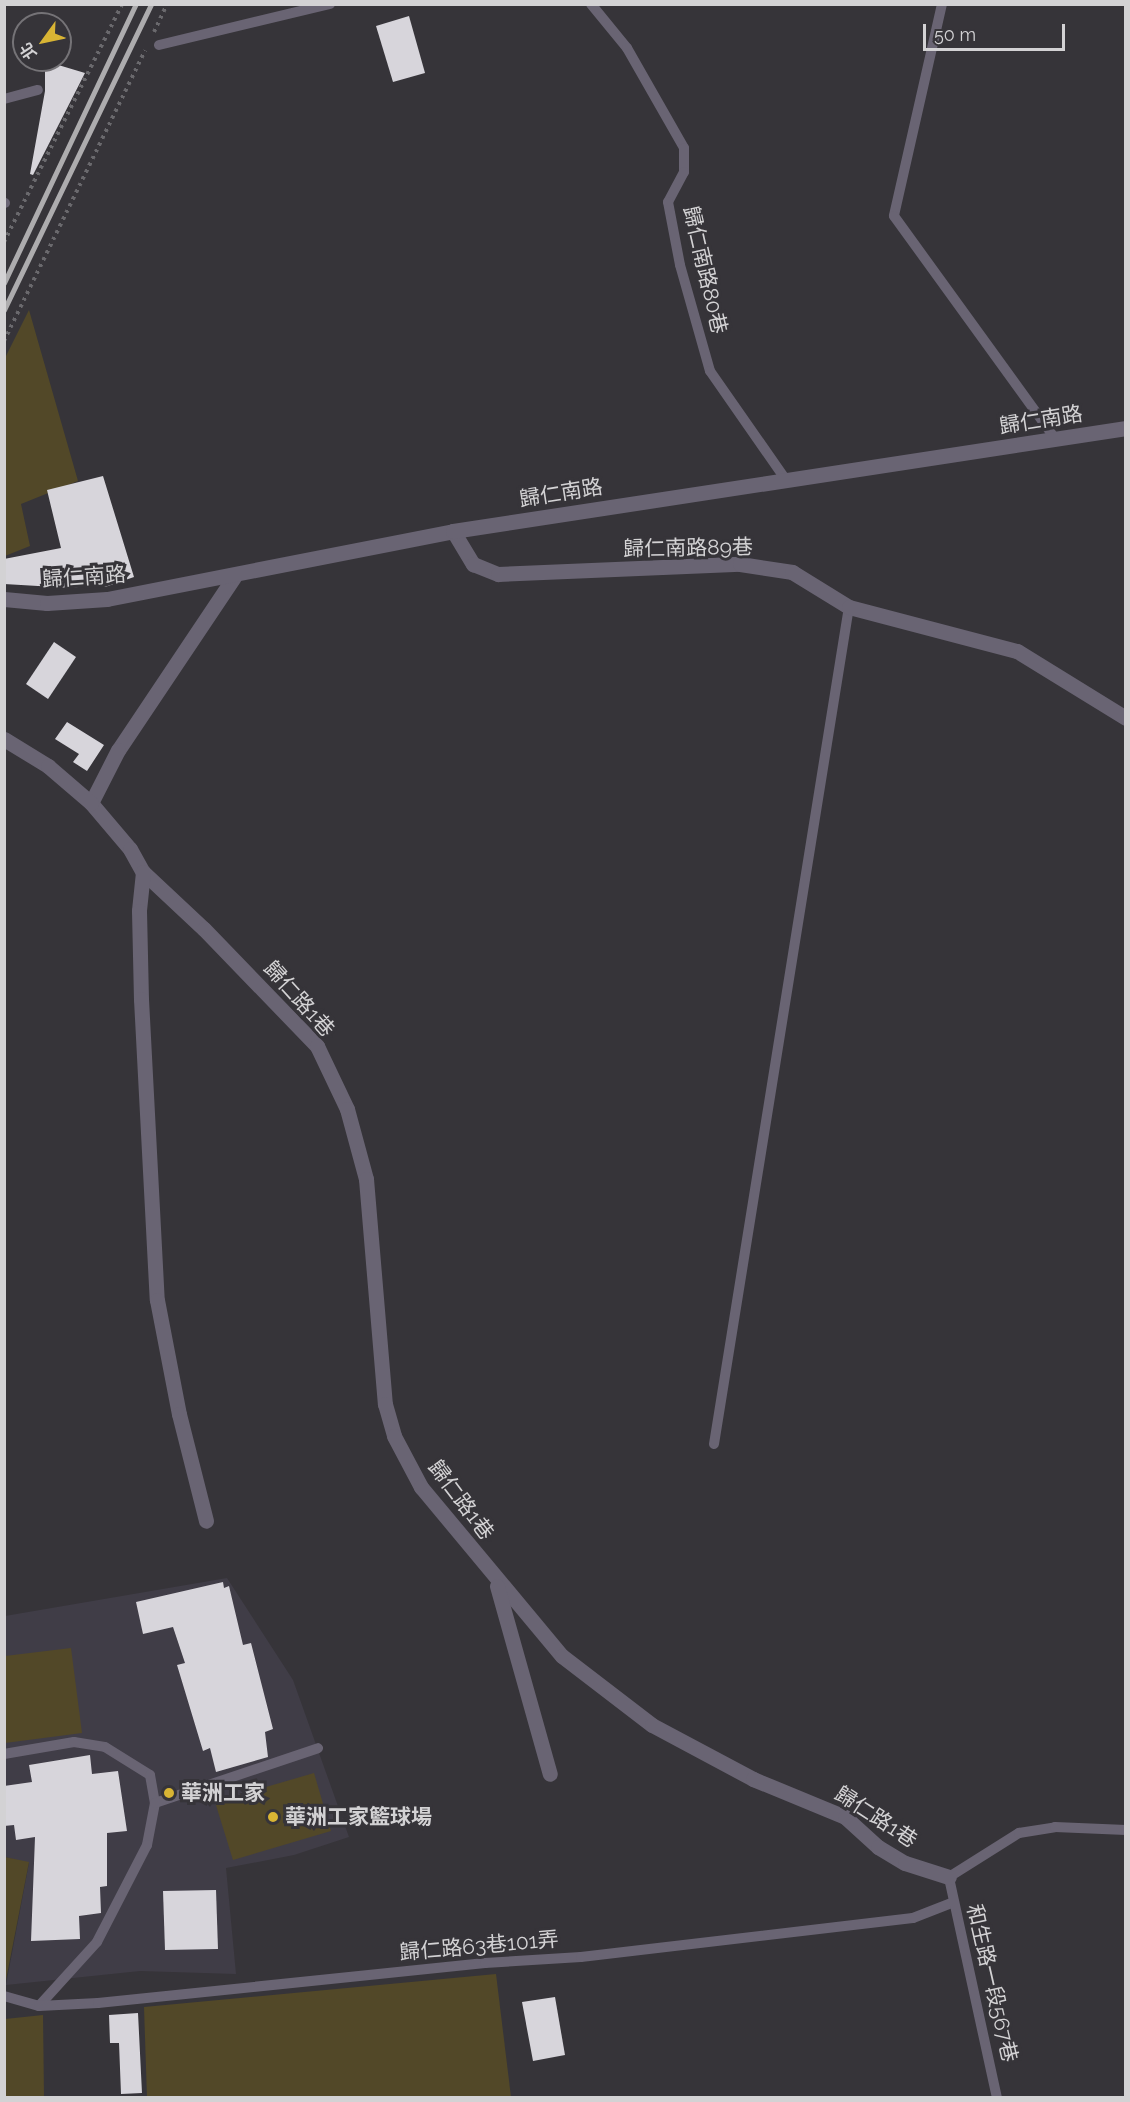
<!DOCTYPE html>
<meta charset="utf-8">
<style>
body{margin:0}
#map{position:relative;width:1130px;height:2102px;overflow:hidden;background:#363439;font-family:Raleway,"Noto Sans TC",sans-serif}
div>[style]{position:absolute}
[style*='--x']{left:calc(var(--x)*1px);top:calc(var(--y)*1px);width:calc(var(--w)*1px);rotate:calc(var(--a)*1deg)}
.built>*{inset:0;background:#403d47}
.green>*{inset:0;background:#524828}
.building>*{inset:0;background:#d7d5db}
.path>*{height:4px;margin-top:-2px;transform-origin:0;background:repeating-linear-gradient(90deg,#6a696d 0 3px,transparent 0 7.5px)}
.service>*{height:10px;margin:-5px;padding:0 5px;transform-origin:5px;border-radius:5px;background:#696473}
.minor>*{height:15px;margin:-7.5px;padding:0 7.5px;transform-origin:7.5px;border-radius:7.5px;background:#696473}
.tertiary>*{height:15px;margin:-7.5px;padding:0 7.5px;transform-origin:7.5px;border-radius:7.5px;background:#696473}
.rail>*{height:4.5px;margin:-2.25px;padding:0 2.25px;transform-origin:2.25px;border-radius:2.25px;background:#adacae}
.dots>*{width:16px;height:16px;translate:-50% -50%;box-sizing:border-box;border:3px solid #363439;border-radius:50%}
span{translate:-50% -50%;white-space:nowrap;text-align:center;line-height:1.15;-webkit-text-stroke:6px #363439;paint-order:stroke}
.street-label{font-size:21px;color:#d3d2d4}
.poi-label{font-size:21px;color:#d3d2d4;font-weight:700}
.left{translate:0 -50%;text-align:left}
.frame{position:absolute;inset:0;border:6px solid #d3d2d4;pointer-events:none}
.north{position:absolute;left:12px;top:12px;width:60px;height:60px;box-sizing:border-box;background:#363439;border:2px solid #757377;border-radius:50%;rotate:237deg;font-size:16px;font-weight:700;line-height:24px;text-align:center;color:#d3d2d4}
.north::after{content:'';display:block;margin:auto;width:21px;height:27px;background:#d8b434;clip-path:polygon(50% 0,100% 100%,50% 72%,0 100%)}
.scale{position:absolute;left:923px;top:24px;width:142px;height:27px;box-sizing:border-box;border:3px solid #d3d2d4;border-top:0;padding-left:8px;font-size:18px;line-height:21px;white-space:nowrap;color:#d3d2d4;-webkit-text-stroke:4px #363439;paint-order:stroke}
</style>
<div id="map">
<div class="built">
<div style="clip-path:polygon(227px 1578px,293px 1680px,349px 1837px,294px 1855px,226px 1868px,236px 1974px,140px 1971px,6px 1985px,29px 1863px,5px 1857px,5px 1616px)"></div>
</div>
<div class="green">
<div style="clip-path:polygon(29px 310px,78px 481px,21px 504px,30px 546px,5px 556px,4px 360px)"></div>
<div style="clip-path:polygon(71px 1648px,82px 1733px,5px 1743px,5px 1656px)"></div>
<div style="clip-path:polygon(314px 1773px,331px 1831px,233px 1860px,215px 1802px)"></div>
<div style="clip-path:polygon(5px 1857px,29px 1862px,5px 1985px,4px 1985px)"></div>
<div style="clip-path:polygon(496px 1974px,511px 2097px,147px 2097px,144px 2007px)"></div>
<div style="clip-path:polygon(43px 2015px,44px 2097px,5px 2097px,5px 2019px)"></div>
</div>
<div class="building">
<div style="clip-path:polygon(409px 16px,425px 73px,393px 82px,376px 26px)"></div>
<div style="clip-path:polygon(45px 61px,85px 73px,33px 175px,30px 174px,45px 91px)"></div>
<div style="clip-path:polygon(103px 476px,134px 577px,105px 587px,103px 583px,72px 588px,4px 584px,4px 559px,61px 548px,47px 490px)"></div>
<div style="clip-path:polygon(54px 642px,76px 657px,48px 699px,26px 684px)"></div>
<div style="clip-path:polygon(67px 722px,104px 745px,87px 771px,73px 762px,79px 754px,55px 739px)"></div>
<div style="clip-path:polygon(223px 1582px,224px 1588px,229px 1586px,243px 1645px,251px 1643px,273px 1729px,265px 1732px,268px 1757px,216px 1772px,210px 1748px,203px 1751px,177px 1665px,185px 1663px,173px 1627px,143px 1634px,136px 1602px)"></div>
<div style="clip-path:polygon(90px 1755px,92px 1774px,118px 1771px,127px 1831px,107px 1833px,107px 1886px,100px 1887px,101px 1913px,79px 1916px,80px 1939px,31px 1941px,35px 1837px,16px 1840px,14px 1825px,4px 1826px,4px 1786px,32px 1782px,29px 1765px)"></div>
<div style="clip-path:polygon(216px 1890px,218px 1949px,165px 1950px,163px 1891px)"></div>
<div style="clip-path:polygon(555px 1997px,565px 2055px,533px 2061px,522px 2002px)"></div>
<div style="clip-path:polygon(138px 2013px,142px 2093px,121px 2094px,119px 2043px,110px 2043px,109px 2015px)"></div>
</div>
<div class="path">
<div style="--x:154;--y:32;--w:31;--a:-65"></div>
<div style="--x:4;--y:242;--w:266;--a:-63.6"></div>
<div style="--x:4;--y:341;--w:323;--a:-64.1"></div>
</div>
<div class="service">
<div style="--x:591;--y:4;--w:57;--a:50.7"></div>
<div style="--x:627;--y:48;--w:115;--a:60.3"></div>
<div style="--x:684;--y:148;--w:24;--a:90"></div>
<div style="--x:684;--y:172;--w:34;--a:118"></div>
<div style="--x:668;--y:202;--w:64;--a:79.2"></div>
<div style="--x:680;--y:265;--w:110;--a:74.2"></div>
<div style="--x:710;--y:371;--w:133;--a:55.1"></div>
<div style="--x:942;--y:4;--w:217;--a:102.8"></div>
<div style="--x:894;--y:216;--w:276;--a:54.1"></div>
<div style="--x:159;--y:45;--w:176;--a:-13.5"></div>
<div style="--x:4;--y:99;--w:35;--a:-15"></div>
<div style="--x:4;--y:203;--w:1;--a:0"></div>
<div style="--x:714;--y:1444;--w:848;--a:-80.84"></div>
<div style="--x:4;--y:1754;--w:71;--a:-9.7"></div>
<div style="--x:74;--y:1742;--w:31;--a:9"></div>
<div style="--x:105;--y:1747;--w:53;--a:31.9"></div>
<div style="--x:150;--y:1775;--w:28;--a:80"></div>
<div style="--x:155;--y:1803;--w:43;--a:100.8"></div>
<div style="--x:147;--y:1845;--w:109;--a:117.3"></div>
<div style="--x:97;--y:1942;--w:86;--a:132.2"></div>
<div style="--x:155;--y:1803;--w:172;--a:-18.6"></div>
<div style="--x:4;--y:1996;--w:36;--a:16"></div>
<div style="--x:39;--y:2006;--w:59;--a:-2.9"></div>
<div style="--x:98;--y:2003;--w:389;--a:-5.9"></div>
<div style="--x:485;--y:1963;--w:96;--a:-3.6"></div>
<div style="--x:581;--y:1957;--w:334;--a:-6.7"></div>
<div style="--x:913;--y:1918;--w:44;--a:-21.3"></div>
<div style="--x:997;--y:2098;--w:226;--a:-102.3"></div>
<div style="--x:949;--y:1877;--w:83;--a:-32.2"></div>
<div style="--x:1019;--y:1833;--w:36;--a:-9"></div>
<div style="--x:1055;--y:1827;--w:71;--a:2.4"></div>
</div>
<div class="minor">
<div style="--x:453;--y:531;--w:39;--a:59"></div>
<div style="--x:473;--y:564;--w:27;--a:22"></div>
<div style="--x:498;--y:574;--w:242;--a:-2.4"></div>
<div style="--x:740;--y:564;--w:53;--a:8.7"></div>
<div style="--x:792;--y:572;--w:67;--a:31.6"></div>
<div style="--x:849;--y:607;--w:174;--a:14.7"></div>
<div style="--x:1017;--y:651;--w:128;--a:31.6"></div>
<div style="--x:234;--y:577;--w:208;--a:123.8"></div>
<div style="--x:118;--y:750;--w:59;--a:117"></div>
<div style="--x:91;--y:803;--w:60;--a:49.7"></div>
<div style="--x:130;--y:849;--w:26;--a:61"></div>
<div style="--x:143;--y:872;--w:83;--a:43.1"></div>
<div style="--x:204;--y:929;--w:163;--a:46"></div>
<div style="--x:317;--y:1046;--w:70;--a:64.5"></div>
<div style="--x:347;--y:1109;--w:73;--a:74.8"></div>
<div style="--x:366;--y:1179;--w:226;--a:85.2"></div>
<div style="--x:385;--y:1404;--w:33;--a:74"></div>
<div style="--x:394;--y:1436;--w:58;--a:62.1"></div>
<div style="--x:421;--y:1487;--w:220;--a:50.2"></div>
<div style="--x:562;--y:1656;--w:113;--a:37.5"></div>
<div style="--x:652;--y:1725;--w:115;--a:28.1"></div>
<div style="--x:753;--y:1779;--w:100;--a:22.4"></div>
<div style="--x:845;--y:1817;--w:45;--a:42.3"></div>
<div style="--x:878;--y:1847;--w:31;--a:31"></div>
<div style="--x:905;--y:1863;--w:46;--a:17.7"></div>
<div style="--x:4;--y:739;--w:52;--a:31.5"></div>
<div style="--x:48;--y:766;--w:57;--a:40.7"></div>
<div style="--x:143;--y:872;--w:39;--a:96"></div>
<div style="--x:139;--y:911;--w:88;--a:88.7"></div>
<div style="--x:141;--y:999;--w:301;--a:87"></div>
<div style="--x:157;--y:1300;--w:116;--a:79.1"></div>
<div style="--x:179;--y:1414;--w:110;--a:75.8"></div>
<div style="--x:497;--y:1586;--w:195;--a:74.3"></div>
</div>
<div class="tertiary">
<div style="--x:4;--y:599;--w:43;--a:5.3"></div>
<div style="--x:47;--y:603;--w:60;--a:-3.8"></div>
<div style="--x:107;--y:599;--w:353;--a:-11.1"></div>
<div style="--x:453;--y:531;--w:681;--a:-8.7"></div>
</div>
<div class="rail">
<div style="--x:4;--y:283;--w:309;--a:-64.7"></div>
<div style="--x:4;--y:310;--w:339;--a:-64.3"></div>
</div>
<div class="dots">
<div style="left:169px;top:1793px;background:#d8b434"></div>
<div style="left:273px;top:1817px;background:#d8b434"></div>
</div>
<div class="street-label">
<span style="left:705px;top:270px;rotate:77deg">歸仁南路80巷</span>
<span style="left:1041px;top:420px;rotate:-9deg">歸仁南路</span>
<span style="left:561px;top:493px;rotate:-9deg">歸仁南路</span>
<span style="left:688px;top:548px;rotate:-1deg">歸仁南路89巷</span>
<span style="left:84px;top:577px;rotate:-4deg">歸仁南路</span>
<span style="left:299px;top:999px;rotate:48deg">歸仁路1巷</span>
<span style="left:461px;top:1500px;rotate:53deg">歸仁路1巷</span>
<span style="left:876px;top:1817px;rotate:33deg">歸仁路1巷</span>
<span style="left:479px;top:1946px;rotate:-5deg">歸仁路63巷101弄</span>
<span style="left:992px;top:1983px;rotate:77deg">和生路一段567巷</span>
</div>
<div class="poi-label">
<span class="left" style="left:181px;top:1793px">華洲工家</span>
<span class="left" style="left:285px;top:1817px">華洲工家籃球場</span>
</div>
<div class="frame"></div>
<div class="north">北</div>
<div class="scale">50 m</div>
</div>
